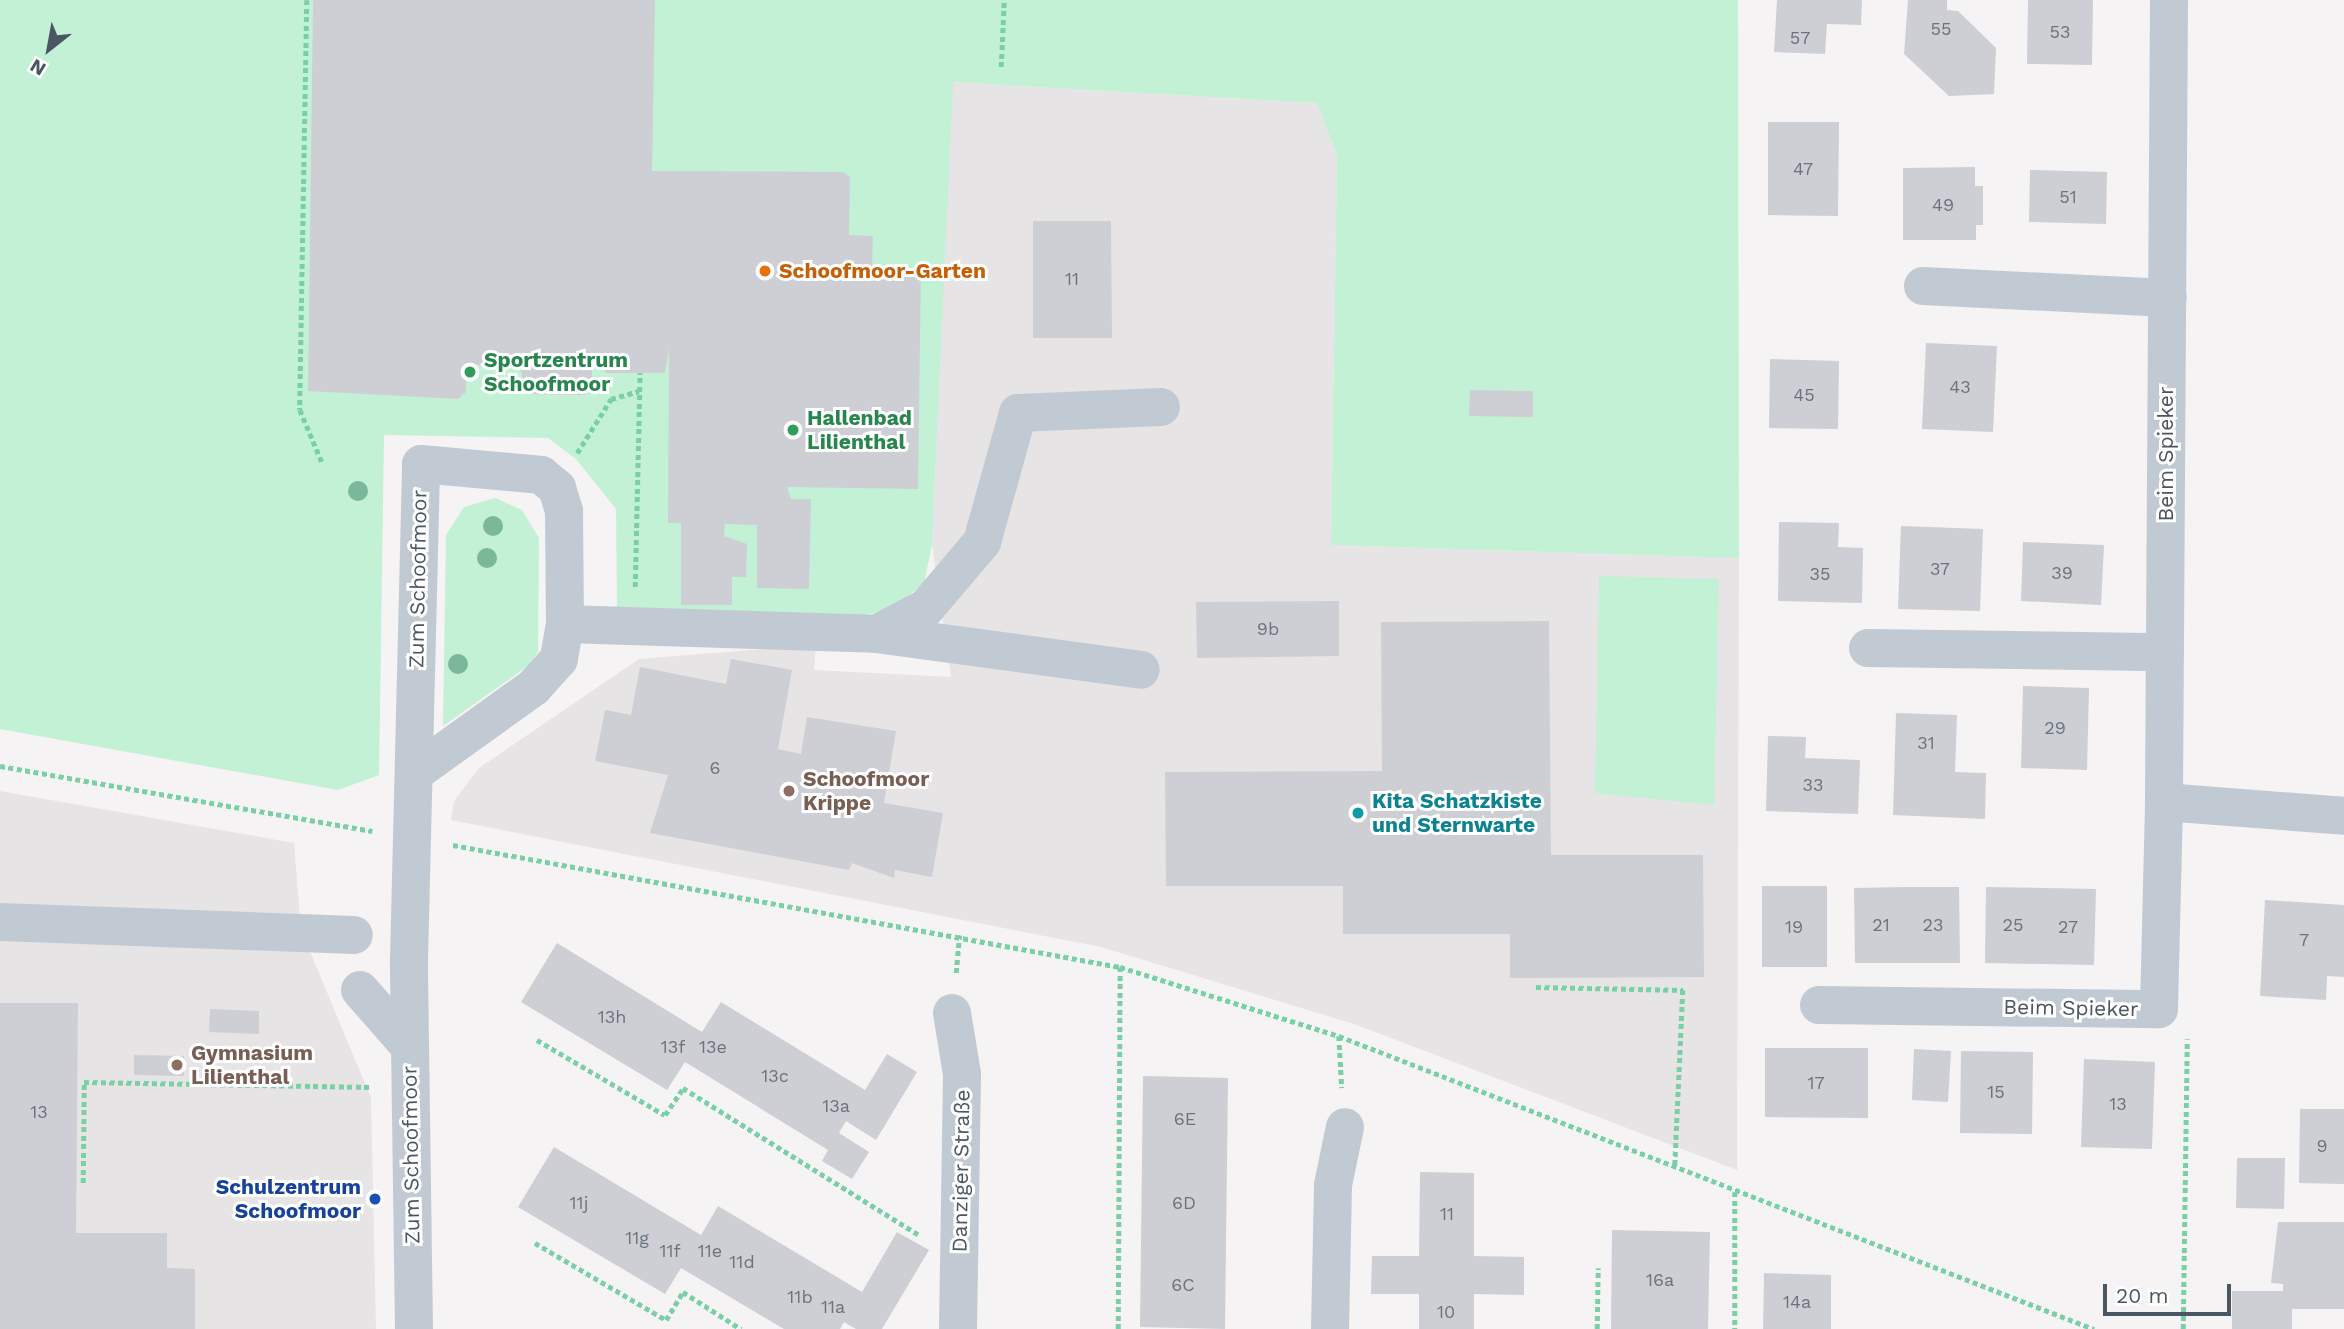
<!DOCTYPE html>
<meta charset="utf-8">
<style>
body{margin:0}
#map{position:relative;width:2344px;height:1329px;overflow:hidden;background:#f5f3f3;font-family:"Work Sans",sans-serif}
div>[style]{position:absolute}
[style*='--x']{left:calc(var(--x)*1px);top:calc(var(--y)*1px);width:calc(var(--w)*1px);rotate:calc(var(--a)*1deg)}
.education>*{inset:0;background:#e6e4e5}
.green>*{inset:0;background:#c3f1d5}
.building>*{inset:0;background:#cdcfd5}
.path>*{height:4.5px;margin-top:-2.25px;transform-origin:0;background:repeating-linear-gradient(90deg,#7ad0a6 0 5px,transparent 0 8.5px)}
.minor>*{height:38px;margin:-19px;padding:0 19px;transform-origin:19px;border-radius:19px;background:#c1cad2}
.trees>*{width:20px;height:20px;margin:-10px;border-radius:50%;background:#7bb799}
.dots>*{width:19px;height:19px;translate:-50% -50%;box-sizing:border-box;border:4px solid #fff;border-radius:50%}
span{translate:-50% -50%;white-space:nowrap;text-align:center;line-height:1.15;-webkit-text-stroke:6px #fff;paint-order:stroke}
.number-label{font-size:18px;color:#6b747e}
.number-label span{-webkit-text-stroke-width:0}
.food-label{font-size:21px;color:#c56008;font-weight:700}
.left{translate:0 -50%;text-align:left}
.leisure-label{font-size:21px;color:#27864d;font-weight:700}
.street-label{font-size:21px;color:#4a5661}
.education-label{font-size:21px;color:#785e54;font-weight:700}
.culture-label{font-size:21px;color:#0d838f;font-weight:700}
.transit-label{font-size:21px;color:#164399;font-weight:700}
.right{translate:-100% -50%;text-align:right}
.north{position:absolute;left:14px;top:14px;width:70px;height:70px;-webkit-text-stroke:5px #fff;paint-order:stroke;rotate:211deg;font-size:19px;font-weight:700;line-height:28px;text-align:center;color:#4a5661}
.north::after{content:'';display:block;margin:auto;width:24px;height:32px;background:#4a5661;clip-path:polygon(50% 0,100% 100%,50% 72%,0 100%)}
.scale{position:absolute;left:2103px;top:1284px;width:128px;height:32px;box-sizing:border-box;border:4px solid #4a5661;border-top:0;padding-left:9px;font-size:21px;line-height:24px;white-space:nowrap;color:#4a5661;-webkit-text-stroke:5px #fff;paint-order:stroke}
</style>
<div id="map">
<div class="education">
<div style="clip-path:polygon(952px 82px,1317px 103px,1337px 156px,1331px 545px,1739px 558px,1737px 1170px,1354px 1024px,1101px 947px,451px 820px,454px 801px,479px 768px,639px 659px,816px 645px,814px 670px,951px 677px,932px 544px)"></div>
<div style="clip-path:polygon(0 791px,294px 843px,301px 930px,371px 1098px,376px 1329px,0 1329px)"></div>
</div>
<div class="green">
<div style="clip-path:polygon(0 0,1738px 0,1739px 558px,1331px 545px,1337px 156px,1317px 103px,953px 82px,932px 544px,924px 584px,889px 610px,845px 619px,617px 608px,616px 509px,576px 459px,548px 438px,384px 435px,379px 775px,338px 790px,0 729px)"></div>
<div style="clip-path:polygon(495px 498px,522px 510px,539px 538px,538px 652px,528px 666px,443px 726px,446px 535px,464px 507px)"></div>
<div style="clip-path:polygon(1599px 576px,1719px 579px,1714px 805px,1595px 793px)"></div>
</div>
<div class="building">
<div style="clip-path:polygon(313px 0,655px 0,652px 171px,843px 172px,850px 177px,849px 235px,873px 236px,872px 267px,921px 268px,918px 489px,787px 487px,791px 499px,811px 499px,809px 589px,757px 588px,757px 525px,725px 524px,724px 536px,747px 544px,746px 577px,732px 577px,732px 605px,681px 605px,681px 523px,668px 523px,669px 348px,665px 373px,605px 373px,606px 358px,592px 358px,592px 386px,585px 395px,526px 394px,520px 366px,466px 365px,466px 392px,458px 399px,308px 391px)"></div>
<div style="clip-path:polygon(1777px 0,1862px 0,1861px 25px,1827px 24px,1825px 54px,1774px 52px)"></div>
<div style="clip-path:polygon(1908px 0,1947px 0,1947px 10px,1958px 11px,1996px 48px,1994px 94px,1949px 96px,1904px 54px)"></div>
<div style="clip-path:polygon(2028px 0,2093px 0,2092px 65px,2027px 64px)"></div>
<div style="clip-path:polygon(1768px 122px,1839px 122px,1838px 216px,1768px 215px)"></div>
<div style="clip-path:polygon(1975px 167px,1975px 186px,1983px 186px,1983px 225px,1976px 225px,1976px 240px,1903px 240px,1903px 168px)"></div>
<div style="clip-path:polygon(2030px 170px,2107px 172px,2106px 224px,2029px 222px)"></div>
<div style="clip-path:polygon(1033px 221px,1111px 221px,1112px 338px,1033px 338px)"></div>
<div style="clip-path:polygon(1926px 343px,1997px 346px,1993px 432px,1922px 429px)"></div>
<div style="clip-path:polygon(1770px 359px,1839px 361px,1838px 429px,1769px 428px)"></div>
<div style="clip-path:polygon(1470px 390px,1533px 391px,1533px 417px,1469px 416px)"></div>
<div style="clip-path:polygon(1779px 522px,1839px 523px,1838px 547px,1863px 548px,1862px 603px,1778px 601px)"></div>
<div style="clip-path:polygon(1901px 526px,1983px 529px,1980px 611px,1898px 609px)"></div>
<div style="clip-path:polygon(2023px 542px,2104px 545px,2101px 605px,2021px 601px)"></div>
<div style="clip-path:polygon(1339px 601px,1339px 656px,1197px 658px,1196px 602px)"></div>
<div style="clip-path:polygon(1549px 621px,1551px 855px,1703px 855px,1704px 977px,1510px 978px,1510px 934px,1343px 934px,1343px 886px,1166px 886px,1165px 772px,1382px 771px,1381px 622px)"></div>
<div style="clip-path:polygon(731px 659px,792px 670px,778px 749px,801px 754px,807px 717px,896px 731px,884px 803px,943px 813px,932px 877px,895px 870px,894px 878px,852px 863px,849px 870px,650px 833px,668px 775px,595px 761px,605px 710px,631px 715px,640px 667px,726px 684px)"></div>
<div style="clip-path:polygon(2023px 686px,2089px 688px,2087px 770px,2021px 768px)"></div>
<div style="clip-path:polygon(1896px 713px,1957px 715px,1955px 772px,1986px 773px,1985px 819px,1893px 815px)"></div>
<div style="clip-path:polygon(1768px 736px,1806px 737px,1805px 758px,1860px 760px,1858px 814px,1766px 811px)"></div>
<div style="clip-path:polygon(1762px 886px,1827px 886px,1827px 967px,1762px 967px)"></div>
<div style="clip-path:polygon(1907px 887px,1959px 887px,1960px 963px,1855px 963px,1854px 888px)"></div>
<div style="clip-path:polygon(1986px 887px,2096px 889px,2094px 965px,1985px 963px)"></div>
<div style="clip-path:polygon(2265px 900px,2344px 905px,2344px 977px,2327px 976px,2326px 1000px,2260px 996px)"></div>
<div style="clip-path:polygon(557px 943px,702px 1032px,721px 1002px,865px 1090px,887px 1054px,917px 1072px,876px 1140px,846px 1121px,839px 1133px,869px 1152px,852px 1179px,822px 1161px,828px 1150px,685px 1062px,667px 1090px,521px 1002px)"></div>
<div style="clip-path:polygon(0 1003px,78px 1003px,76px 1233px,167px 1233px,167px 1268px,195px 1269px,195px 1329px,0 1329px)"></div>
<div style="clip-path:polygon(210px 1009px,259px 1011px,259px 1034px,209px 1032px)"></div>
<div style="clip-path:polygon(1765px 1048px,1868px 1048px,1868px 1118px,1765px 1117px)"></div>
<div style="clip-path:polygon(1914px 1049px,1951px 1051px,1948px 1102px,1912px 1100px)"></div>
<div style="clip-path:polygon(1961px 1051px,2033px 1052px,2032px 1134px,1960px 1133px)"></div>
<div style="clip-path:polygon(134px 1055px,184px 1056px,184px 1076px,134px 1075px)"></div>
<div style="clip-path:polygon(2084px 1059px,2155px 1062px,2152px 1149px,2081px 1147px)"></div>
<div style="clip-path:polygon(1143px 1076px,1228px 1078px,1225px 1329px,1140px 1327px)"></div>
<div style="clip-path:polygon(2300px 1109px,2344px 1109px,2344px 1184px,2299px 1183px)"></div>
<div style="clip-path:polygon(554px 1147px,701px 1235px,718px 1206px,862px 1292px,897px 1232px,929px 1250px,882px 1329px,856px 1329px,844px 1322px,840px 1329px,784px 1329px,681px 1268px,665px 1294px,518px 1207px)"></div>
<div style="clip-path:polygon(2237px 1158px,2285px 1158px,2284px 1209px,2236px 1208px)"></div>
<div style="clip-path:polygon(1420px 1172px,1474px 1173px,1474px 1256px,1524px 1257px,1524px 1295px,1474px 1294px,1474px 1329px,1419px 1329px,1419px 1294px,1371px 1294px,1372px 1256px,1419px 1256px)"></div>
<div style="clip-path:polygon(2278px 1222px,2344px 1222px,2344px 1309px,2292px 1309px,2292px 1329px,2232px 1329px,2232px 1291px,2283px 1291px,2283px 1284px,2271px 1283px)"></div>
<div style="clip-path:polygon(1612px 1230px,1710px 1232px,1708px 1329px,1611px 1329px)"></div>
<div style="clip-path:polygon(1764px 1273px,1831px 1275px,1831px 1329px,1763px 1329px)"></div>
</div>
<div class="path">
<div style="--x:307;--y:0;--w:410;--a:91"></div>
<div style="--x:300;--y:410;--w:56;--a:67.1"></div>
<div style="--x:1001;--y:67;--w:67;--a:-87.4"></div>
<div style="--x:577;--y:453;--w:64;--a:-57.8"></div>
<div style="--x:611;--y:399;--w:29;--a:-16"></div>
<div style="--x:635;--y:587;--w:214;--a:-88.7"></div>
<div style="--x:0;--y:766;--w:378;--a:9.9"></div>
<div style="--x:453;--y:845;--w:678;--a:10.37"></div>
<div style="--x:1120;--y:967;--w:230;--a:17.5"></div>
<div style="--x:1339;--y:1036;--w:810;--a:21.21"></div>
<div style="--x:956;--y:973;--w:38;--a:-85"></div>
<div style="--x:1536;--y:987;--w:147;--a:1.2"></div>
<div style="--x:1683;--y:990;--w:178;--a:92.6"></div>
<div style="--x:1339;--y:1036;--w:52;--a:86.7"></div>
<div style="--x:537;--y:1040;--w:148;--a:30.4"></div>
<div style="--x:665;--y:1115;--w:32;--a:-56"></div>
<div style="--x:683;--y:1088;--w:277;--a:31.9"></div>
<div style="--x:83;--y:1183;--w:101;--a:-89.4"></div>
<div style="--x:84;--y:1082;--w:287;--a:1"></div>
<div style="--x:1735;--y:1192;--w:137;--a:90"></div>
<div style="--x:535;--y:1243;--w:152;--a:30.4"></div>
<div style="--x:666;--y:1320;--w:33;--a:-59"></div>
<div style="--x:683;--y:1292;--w:69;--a:32.5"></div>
<div style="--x:1118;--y:1329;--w:362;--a:-89.7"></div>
<div style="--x:1597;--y:1329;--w:61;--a:-89.1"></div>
<div style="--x:2183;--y:1329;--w:290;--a:-89.2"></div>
</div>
<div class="minor">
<div style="--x:2169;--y:0;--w:802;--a:90.36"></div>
<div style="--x:2164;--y:802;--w:181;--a:4.4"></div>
<div style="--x:1923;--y:286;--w:245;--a:2.8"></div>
<div style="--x:565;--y:624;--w:311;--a:1.8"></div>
<div style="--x:876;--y:634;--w:56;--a:-27.5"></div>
<div style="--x:926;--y:608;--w:87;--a:-49.7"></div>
<div style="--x:982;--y:542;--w:134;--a:-74.4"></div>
<div style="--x:1018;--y:413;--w:143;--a:-2.4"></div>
<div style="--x:876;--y:634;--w:267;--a:7.7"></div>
<div style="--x:1868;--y:648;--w:297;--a:0.8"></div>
<div style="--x:0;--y:922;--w:354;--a:2.1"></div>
<div style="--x:360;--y:990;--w:76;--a:48.7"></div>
<div style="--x:1819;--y:1005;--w:340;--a:0.7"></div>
<div style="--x:2159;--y:1009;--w:207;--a:-88.6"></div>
<div style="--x:952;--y:1013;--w:62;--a:80.7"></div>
<div style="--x:962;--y:1074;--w:255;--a:90.9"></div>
<div style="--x:414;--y:1329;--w:369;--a:-90.8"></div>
<div style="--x:409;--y:960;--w:496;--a:-88.6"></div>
<div style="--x:421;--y:464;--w:121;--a:5.2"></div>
<div style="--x:541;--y:475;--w:21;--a:39"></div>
<div style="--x:557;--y:488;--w:24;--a:73"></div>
<div style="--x:564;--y:511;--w:113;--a:89.5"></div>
<div style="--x:565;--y:624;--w:36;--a:100"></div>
<div style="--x:559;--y:659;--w:38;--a:132"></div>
<div style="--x:534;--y:687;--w:144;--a:144.3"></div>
<div style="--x:1330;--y:1329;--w:144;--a:-88.8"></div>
<div style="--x:1333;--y:1185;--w:59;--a:-78.3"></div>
</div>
<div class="trees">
<div style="left:358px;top:491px"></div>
<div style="left:493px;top:526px"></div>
<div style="left:487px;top:558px"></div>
<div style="left:458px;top:664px"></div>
</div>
<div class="dots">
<div style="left:765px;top:271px;background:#e8710a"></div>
<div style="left:470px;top:372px;background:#2e9e5b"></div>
<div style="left:793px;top:430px;background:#2e9e5b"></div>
<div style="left:789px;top:791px;background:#8d6e63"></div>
<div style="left:1358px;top:813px;background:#0f9aa8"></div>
<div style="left:177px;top:1065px;background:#8d6e63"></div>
<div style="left:375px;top:1199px;background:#1a4fb4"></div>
</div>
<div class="number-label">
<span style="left:1941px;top:29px">55</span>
<span style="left:2060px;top:32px">53</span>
<span style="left:1800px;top:38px">57</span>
<span style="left:1803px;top:169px">47</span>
<span style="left:2068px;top:197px">51</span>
<span style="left:1943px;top:205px">49</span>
<span style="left:1072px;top:279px">11</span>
<span style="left:1960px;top:387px">43</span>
<span style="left:1804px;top:395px">45</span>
<span style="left:1940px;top:569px">37</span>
<span style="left:2062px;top:573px">39</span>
<span style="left:1820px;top:574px">35</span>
<span style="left:1268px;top:629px">9b</span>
<span style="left:2055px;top:728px">29</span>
<span style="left:1926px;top:743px">31</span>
<span style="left:715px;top:768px">6</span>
<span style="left:1813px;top:785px">33</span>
<span style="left:1881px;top:925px">21</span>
<span style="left:1933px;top:925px">23</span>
<span style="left:2013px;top:925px">25</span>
<span style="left:1794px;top:927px">19</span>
<span style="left:2068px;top:927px">27</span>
<span style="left:2304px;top:940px">7</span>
<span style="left:612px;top:1017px">13h</span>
<span style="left:673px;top:1047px">13f</span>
<span style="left:713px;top:1047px">13e</span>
<span style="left:775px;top:1076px">13c</span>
<span style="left:1816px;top:1083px">17</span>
<span style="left:1996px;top:1092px">15</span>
<span style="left:2118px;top:1104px">13</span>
<span style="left:836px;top:1106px">13a</span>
<span style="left:39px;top:1112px">13</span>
<span style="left:1185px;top:1119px">6E</span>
<span style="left:2322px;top:1146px">9</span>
<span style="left:579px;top:1203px">11j</span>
<span style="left:1184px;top:1203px">6D</span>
<span style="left:1447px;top:1214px">11</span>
<span style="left:637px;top:1238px">11g</span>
<span style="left:670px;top:1251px">11f</span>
<span style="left:710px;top:1251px">11e</span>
<span style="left:742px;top:1262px">11d</span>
<span style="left:1660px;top:1280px">16a</span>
<span style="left:1183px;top:1285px">6C</span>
<span style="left:800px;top:1297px">11b</span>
<span style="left:1797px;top:1302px">14a</span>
<span style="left:833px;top:1307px">11a</span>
<span style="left:1446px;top:1312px">10</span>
</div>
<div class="food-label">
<span class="left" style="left:779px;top:271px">Schoofmoor-Garten</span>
</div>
<div class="leisure-label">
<span class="left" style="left:484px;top:372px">Sportzentrum<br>Schoofmoor</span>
<span class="left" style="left:807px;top:430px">Hallenbad<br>Lilienthal</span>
</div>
<div class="street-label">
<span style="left:2166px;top:454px;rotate:-90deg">Beim Spieker</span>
<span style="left:418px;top:579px;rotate:-89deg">Zum Schoofmoor</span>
<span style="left:2071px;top:1008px;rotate:1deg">Beim Spieker</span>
<span style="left:411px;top:1155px;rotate:-91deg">Zum Schoofmoor</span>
<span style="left:961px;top:1171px;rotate:-89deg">Danziger Straße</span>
</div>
<div class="education-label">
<span class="left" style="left:803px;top:791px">Schoofmoor<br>Krippe</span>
<span class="left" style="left:191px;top:1065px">Gymnasium<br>Lilienthal</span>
</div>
<div class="culture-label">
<span class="left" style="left:1372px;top:813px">Kita Schatzkiste<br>und Sternwarte</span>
</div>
<div class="transit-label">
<span class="right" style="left:361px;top:1199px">Schulzentrum<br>Schoofmoor</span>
</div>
<div class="north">N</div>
<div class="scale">20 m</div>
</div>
